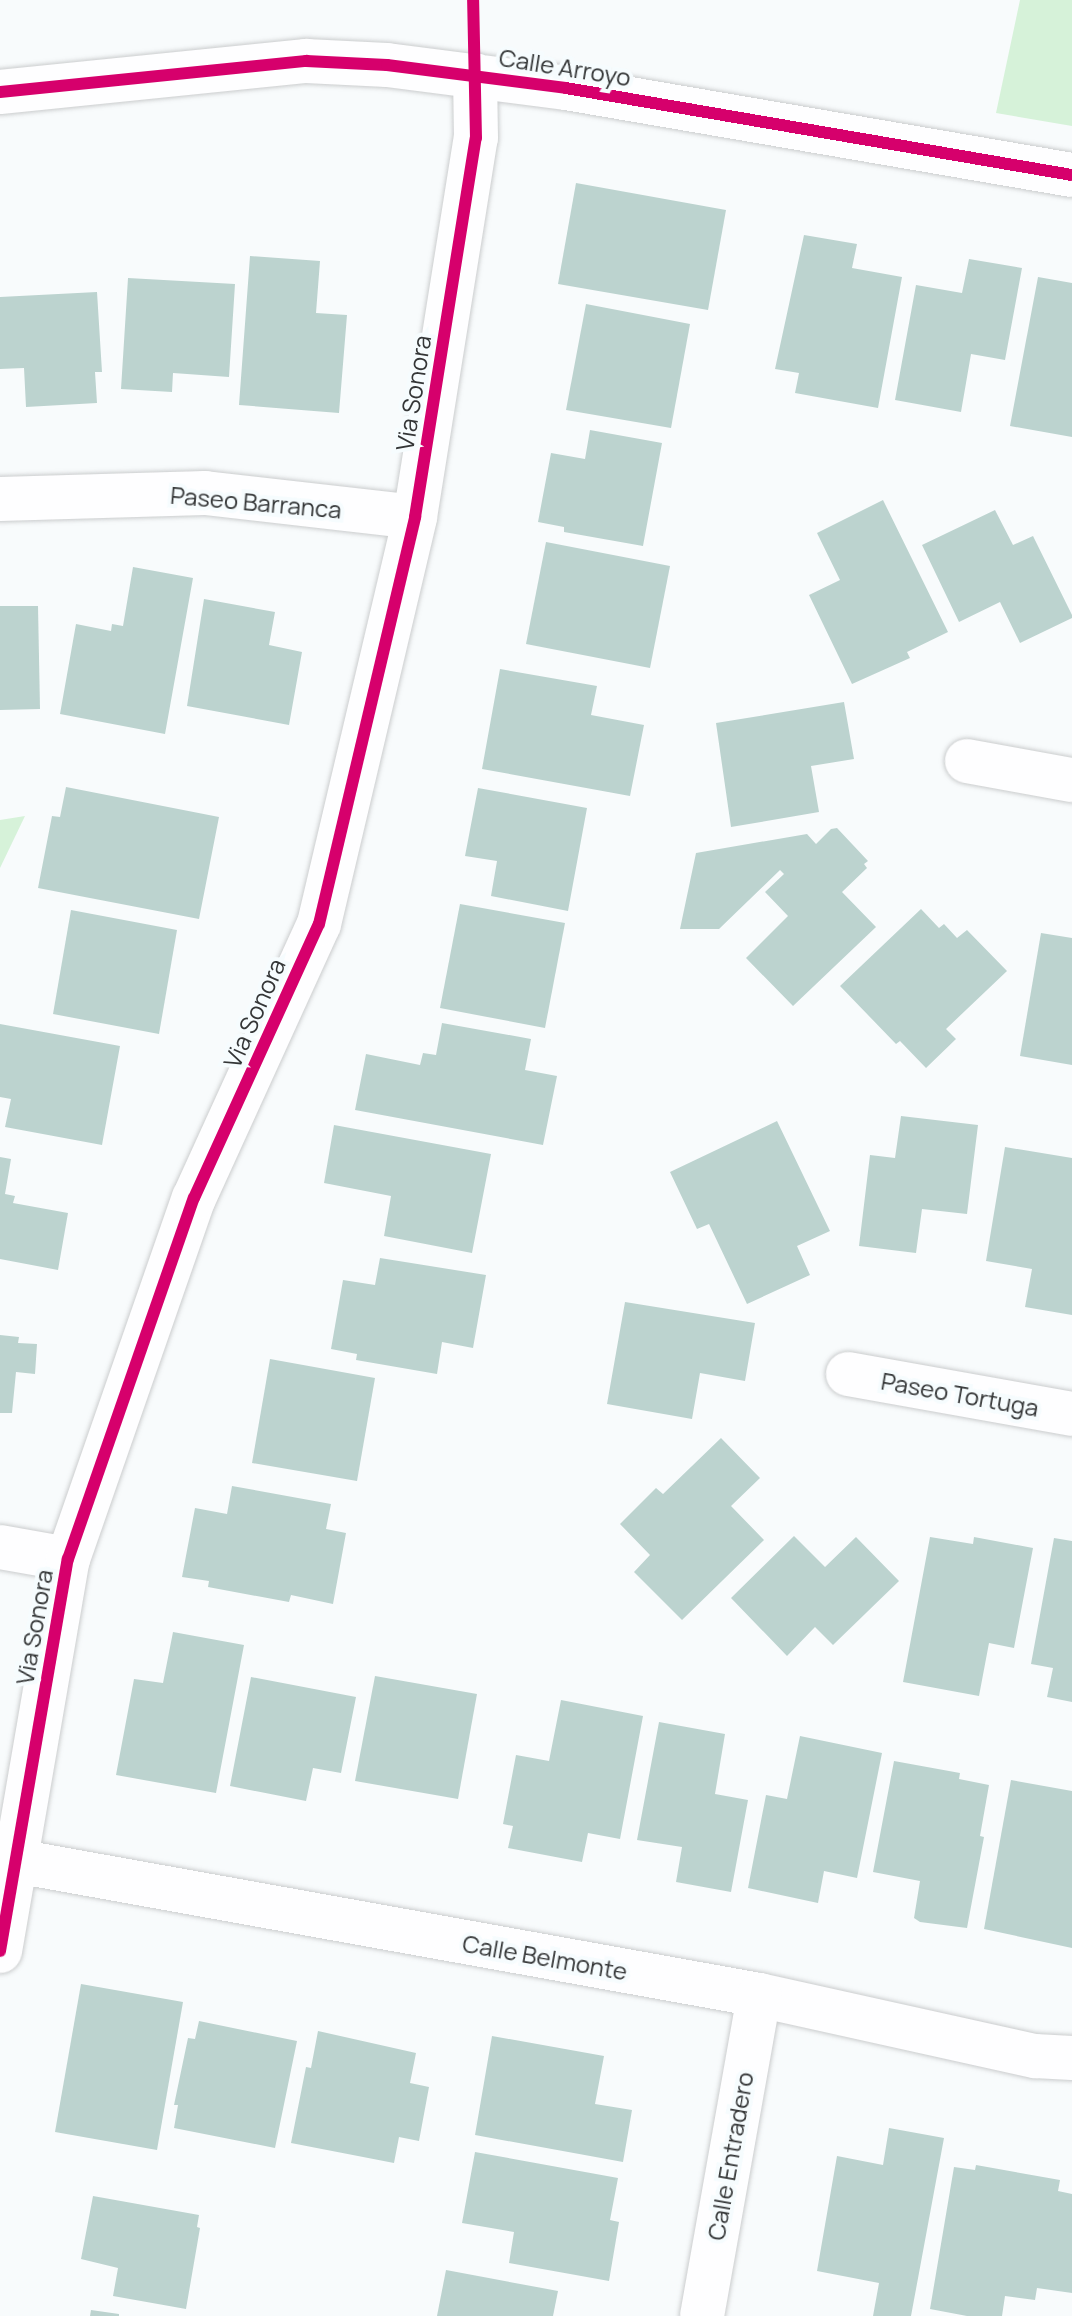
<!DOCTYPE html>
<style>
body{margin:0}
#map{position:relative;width:1072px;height:2316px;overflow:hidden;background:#f8fbfc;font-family:Manrope,sans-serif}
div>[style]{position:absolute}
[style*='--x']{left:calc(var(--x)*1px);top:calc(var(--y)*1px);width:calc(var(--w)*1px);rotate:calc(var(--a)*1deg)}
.green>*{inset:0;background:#d6f2d9}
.building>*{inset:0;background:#bcd3cf}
.roads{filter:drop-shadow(0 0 2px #cbcdce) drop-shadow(0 0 2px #cbcdce)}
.minor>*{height:44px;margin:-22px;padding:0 22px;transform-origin:22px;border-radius:22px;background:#fefeff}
.cycleway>*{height:12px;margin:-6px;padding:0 6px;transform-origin:6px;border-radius:6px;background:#d6006c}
span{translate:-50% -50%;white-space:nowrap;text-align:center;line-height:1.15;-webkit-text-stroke:8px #f6fcfe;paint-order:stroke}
.street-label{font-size:24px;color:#343637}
</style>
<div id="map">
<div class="green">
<div style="clip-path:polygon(1020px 0,1072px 0,1072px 126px,996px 113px)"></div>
<div style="clip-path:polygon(25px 816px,0 868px,0 820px)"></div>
</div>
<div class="building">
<div style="clip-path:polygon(576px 183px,726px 210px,708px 310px,558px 284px)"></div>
<div style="clip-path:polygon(804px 235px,857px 244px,852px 268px,902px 277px,878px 408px,795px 393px,799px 373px,775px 369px)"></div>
<div style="clip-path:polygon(250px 256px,320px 261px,316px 313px,347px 315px,339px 413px,239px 405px)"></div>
<div style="clip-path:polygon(969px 259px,1022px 268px,1005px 360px,971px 354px,961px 412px,895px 400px,916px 285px,962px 293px)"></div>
<div style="clip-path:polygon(1038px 277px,1072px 283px,1072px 437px,1010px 426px)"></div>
<div style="clip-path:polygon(128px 278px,235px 284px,229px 377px,173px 373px,172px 392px,121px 389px)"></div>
<div style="clip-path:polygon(97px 292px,102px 372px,95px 372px,97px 403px,26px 407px,24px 368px,0 369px,0 297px)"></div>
<div style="clip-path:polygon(586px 304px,690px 324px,671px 428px,566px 410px)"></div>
<div style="clip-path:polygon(590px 430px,662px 443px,643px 546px,564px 532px,564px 527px,538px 522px,551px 453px,585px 459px)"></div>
<div style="clip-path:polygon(883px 500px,948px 632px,907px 652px,910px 658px,852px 684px,809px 595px,840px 580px,817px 533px)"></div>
<div style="clip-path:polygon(995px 510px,1013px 545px,1033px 536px,1072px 615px,1072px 618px,1020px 643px,1000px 602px,959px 622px,922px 545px)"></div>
<div style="clip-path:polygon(546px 542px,670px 566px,650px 668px,526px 644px)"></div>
<div style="clip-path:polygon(133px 567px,193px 578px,165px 734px,60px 714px,76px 624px,111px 631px,112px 624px,123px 626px)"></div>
<div style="clip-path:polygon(204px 599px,275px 612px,269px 645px,302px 652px,289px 725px,187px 706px)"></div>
<div style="clip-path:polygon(0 606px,38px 606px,40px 709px,0 710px)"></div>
<div style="clip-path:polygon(500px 669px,597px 686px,591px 715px,644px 725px,630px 796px,482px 769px)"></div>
<div style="clip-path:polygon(844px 702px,854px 759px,811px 766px,819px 812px,731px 827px,716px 723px)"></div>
<div style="clip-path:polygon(66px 787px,219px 817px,199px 919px,38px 888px,52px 816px,60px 817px)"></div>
<div style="clip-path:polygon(478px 788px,587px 808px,568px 911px,491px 896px,497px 861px,465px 856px)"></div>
<div style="clip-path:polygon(837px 828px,868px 861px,864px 864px,867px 868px,842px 892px,876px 927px,793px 1006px,746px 958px,788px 916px,765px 892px,784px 874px,780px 870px,719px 929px,680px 929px,696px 853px,807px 834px,816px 844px,831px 829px)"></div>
<div style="clip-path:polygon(460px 904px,565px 923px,545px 1028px,440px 1008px)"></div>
<div style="clip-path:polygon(921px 909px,939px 928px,944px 924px,957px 938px,967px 930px,1007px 971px,946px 1029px,956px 1039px,926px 1068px,900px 1041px,896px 1044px,840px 986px)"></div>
<div style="clip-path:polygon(71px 910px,177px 930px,159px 1034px,53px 1014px)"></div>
<div style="clip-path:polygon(1041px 933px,1072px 938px,1072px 1065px,1020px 1056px)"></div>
<div style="clip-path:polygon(442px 1023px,531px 1039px,525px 1070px,557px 1076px,543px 1145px,355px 1110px,366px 1054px,420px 1065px,423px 1053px,436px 1055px)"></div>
<div style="clip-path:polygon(0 1024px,120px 1046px,102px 1145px,5px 1127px,11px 1099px,0 1097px)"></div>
<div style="clip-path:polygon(901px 1116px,978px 1125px,967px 1214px,922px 1209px,916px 1253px,859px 1246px,870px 1155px,895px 1158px)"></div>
<div style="clip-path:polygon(777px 1121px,830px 1231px,797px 1246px,810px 1275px,747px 1304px,709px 1224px,697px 1229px,670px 1172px)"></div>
<div style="clip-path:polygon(334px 1125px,491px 1154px,472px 1253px,384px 1236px,391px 1196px,324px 1183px)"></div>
<div style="clip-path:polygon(1005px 1147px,1072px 1158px,1072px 1315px,1025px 1307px,1032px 1269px,986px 1261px)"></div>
<div style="clip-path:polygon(0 1157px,11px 1159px,5px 1194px,15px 1196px,13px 1203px,68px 1213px,58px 1270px,0 1259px)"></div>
<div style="clip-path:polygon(380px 1258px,486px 1275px,473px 1348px,442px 1342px,437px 1374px,356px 1360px,357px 1354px,331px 1349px,343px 1280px,375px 1285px)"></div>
<div style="clip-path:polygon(625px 1302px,755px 1323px,745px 1381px,700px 1373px,692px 1419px,607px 1404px)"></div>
<div style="clip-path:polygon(0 1335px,19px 1337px,18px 1343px,37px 1344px,35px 1374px,16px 1372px,12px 1413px,0 1413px)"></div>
<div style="clip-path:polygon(270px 1359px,375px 1378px,357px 1481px,252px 1463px)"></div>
<div style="clip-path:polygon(721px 1438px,760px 1478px,731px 1506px,764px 1540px,682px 1620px,634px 1572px,650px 1555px,620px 1524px,656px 1488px,663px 1494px)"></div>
<div style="clip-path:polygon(232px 1486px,331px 1504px,326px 1529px,346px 1533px,333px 1604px,291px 1595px,289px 1602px,208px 1587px,209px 1581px,182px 1577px,195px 1508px,227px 1514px)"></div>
<div style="clip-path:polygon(794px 1536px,825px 1567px,856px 1537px,899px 1581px,833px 1645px,815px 1627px,787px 1656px,731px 1598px)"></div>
<div style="clip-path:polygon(930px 1537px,973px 1544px,974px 1537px,1033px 1548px,1014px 1648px,989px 1643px,979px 1696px,903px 1682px)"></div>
<div style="clip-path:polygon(1054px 1538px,1072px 1541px,1072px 1702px,1047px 1697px,1053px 1668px,1031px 1664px)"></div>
<div style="clip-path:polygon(173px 1632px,244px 1645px,216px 1793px,116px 1775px,134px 1679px,163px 1683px)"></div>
<div style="clip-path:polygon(375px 1676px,477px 1694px,458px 1799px,355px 1781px)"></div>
<div style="clip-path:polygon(251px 1677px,356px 1697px,341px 1773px,313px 1768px,306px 1801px,230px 1786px)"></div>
<div style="clip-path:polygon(561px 1700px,643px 1716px,620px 1839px,588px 1833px,582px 1862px,508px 1848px,513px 1826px,503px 1824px,516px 1755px,549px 1761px)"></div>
<div style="clip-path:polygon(659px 1722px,725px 1734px,715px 1794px,748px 1800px,731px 1892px,676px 1882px,682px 1847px,637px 1840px)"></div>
<div style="clip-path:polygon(800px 1736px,882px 1753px,857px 1878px,824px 1871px,818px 1903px,748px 1888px,766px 1795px,787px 1799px)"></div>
<div style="clip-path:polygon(894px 1761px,960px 1773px,959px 1779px,989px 1785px,980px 1836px,984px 1837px,967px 1928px,920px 1922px,914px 1918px,920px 1881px,873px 1872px)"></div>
<div style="clip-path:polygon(1011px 1780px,1072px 1791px,1072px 1948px,984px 1929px)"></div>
<div style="clip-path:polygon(81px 1984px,183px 2002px,157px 2150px,55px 2132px)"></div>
<div style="clip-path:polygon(199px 2021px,297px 2041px,275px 2148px,174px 2128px,178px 2105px,174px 2105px,188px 2038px,195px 2039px)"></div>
<div style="clip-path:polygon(318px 2031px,416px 2053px,410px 2083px,429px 2087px,419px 2141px,399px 2137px,394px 2163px,291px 2143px,306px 2067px,311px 2068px)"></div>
<div style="clip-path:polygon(492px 2036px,604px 2056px,595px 2104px,632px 2110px,623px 2162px,475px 2135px)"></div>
<div style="clip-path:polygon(889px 2128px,944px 2138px,911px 2316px,873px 2316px,879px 2283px,817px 2271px,837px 2156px,883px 2165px)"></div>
<div style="clip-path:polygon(475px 2152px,618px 2178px,610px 2220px,619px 2222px,609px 2281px,509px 2263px,514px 2232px,462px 2223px)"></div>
<div style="clip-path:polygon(976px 2165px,1060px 2180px,1058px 2191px,1072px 2194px,1072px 2293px,1037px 2288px,1035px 2300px,1005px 2296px,1002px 2316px,967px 2316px,930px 2309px,954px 2167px,975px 2170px)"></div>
<div style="clip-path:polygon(93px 2196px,199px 2215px,197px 2227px,200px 2228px,186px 2309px,113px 2296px,118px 2268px,81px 2259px)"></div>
<div style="clip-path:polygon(446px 2270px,558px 2291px,553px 2316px,437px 2316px)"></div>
<div style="clip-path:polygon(91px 2310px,119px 2314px,119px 2316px,90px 2316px)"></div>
</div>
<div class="roads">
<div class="minor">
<div style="--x:0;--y:92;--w:308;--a:-5.8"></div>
<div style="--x:306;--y:61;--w:81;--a:2.8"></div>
<div style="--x:387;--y:65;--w:180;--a:7.3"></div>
<div style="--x:566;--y:88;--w:513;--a:9.76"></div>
<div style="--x:0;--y:499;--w:205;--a:-1.7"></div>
<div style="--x:205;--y:493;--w:211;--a:6.5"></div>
<div style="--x:967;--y:761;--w:107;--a:10.3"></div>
<div style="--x:848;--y:1374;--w:228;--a:10.1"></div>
<div style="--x:0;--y:1547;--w:69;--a:10"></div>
<div style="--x:16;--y:1861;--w:755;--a:10.22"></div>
<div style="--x:759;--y:1995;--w:283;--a:12.5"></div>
<div style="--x:1035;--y:2056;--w:37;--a:3"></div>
<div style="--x:0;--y:1951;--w:398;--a:-80.2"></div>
<div style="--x:68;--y:1559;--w:382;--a:-70.8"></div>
<div style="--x:194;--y:1198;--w:301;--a:-65.5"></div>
<div style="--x:319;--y:924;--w:418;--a:-76.7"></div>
<div style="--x:415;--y:517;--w:384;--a:-80.9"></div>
<div style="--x:476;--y:138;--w:63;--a:-90.9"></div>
<div style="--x:702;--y:2316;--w:326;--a:-79.9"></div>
</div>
</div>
<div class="cycleway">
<div style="--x:0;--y:92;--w:308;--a:-5.8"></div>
<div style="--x:306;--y:61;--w:81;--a:2.8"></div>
<div style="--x:387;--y:65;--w:180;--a:7.3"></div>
<div style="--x:566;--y:88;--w:513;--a:9.76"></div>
<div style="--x:0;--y:1951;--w:398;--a:-80.2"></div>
<div style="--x:68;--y:1559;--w:382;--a:-70.8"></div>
<div style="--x:194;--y:1198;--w:301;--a:-65.5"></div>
<div style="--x:319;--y:924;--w:418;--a:-76.7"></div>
<div style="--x:415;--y:517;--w:384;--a:-80.9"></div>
<div style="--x:476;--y:138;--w:138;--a:-91.2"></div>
</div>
<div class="street-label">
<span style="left:565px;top:67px;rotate:9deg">Calle Arroyo</span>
<span style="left:413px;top:393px;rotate:-81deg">Via Sonora</span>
<span style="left:256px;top:502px;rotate:5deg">Paseo Barranca</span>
<span style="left:254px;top:1013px;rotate:-66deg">Via Sonora</span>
<span style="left:960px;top:1394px;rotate:10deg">Paseo Tortuga</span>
<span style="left:34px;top:1627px;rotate:-80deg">Via Sonora</span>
<span style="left:545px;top:1957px;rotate:10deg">Calle Belmonte</span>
<span style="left:730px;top:2156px;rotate:-80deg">Calle Entradero</span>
</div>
</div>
